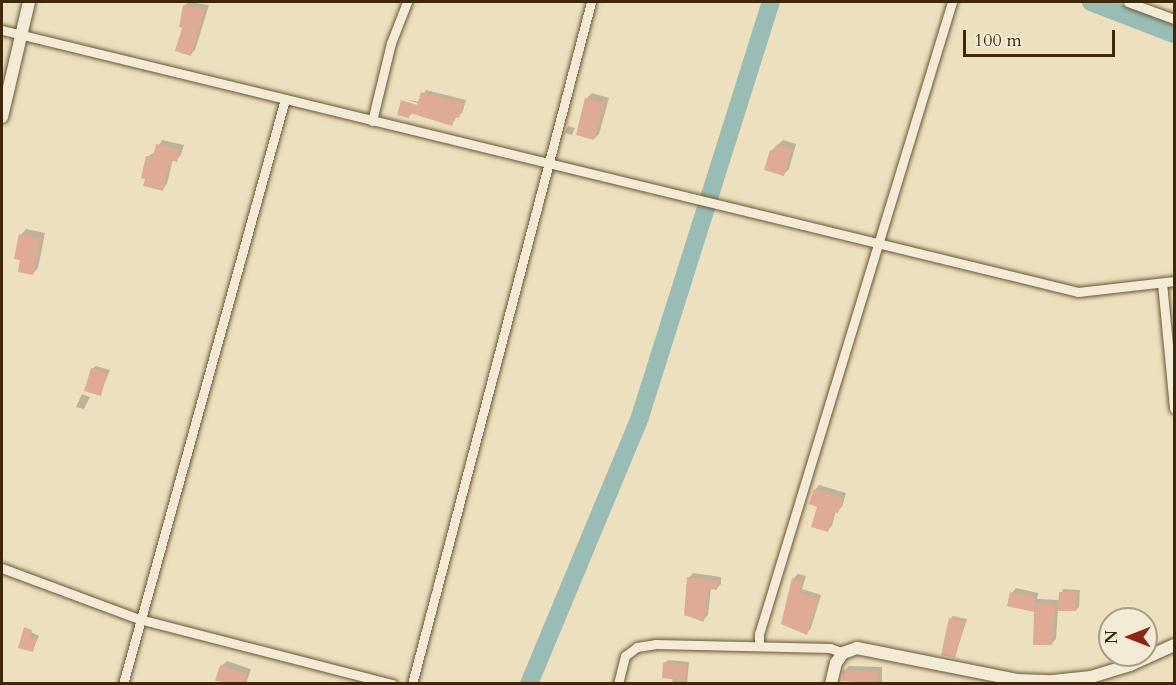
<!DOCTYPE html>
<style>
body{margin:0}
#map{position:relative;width:1176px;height:685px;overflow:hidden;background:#ede0be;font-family:Cardo,serif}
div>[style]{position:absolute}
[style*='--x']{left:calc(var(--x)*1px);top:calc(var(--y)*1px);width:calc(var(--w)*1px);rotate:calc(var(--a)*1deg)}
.shadow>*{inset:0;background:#0003}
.river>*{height:18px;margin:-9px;padding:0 9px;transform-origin:9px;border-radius:9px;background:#99bdb4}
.building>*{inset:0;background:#dfab95}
.roads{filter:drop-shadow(0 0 2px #695637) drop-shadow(0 0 2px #695637)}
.street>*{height:9px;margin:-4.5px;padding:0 4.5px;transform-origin:4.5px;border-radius:4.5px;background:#f3ebd5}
.secondary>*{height:12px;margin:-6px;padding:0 6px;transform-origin:6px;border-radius:6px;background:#f3ebd5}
span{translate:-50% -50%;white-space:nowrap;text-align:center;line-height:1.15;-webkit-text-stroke:4.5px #f3ebd5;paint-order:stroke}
.frame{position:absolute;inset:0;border:3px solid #3d280a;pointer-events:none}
.north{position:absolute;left:1098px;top:607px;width:60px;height:60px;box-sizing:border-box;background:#f3ebd5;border:2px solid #aa9d84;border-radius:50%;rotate:270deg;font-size:16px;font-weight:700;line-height:24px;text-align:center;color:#3d280a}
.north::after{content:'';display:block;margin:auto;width:21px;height:27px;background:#8f2418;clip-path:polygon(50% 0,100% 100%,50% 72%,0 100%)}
.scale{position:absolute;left:963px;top:30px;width:152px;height:27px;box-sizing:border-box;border:3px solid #3d280a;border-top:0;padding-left:8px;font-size:18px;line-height:21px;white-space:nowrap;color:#3d280a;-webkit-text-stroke:4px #f3ebd5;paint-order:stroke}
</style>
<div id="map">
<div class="shadow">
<div style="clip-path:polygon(189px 2px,209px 5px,195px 50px,191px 54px,184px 27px,184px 6px)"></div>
<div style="clip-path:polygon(426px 90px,466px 100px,462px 113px,457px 116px,452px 124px,412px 113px,408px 117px,399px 114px,424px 108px,425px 105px,404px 99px,420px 102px)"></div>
<div style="clip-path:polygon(592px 93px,609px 98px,599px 134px,594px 139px,577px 134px,587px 98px)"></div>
<div style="clip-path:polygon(568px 126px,575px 128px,572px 135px,565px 133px)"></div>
<div style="clip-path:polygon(162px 140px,184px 145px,181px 155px,176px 160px,173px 159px,167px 184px,162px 189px,147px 157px,155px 152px)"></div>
<div style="clip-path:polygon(783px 140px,796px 144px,789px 169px,783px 175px,771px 151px)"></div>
<div style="clip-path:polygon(26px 229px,45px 233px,38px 268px,33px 274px,22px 259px,21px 235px)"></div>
<div style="clip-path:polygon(96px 366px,110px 370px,100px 394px,92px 369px)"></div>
<div style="clip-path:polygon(82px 394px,90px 397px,84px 409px,76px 407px)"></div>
<div style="clip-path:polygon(819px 485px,846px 493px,842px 507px,836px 511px,832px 526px,828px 530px,815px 490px)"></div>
<div style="clip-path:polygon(693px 573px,721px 577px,721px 584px,716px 589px,711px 588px,708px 615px,703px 620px,689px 578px)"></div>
<div style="clip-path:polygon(798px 574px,806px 576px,802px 589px,821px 595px,811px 628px,807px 633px,794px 578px)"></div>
<div style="clip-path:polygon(1016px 588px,1038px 593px,1037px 599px,1060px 600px,1063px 589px,1080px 590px,1079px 607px,1076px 610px,1058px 610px,1056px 639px,1051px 644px,1036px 611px,1012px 593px)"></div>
<div style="clip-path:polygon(953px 616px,967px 619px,955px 656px,950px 619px)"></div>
<div style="clip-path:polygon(25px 629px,39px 636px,32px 651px)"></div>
<div style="clip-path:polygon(668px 660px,689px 662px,687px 684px,672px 684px,673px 678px,665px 663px)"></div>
<div style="clip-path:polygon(227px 661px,251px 669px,246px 684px,227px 684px,217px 680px,221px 666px)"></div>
<div style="clip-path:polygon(849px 666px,882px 667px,882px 684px,854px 684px,844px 671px)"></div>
</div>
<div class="river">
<div style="--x:1091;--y:2;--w:89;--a:21.1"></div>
<div style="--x:529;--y:684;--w:289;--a:-67.4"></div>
<div style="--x:640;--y:417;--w:435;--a:-72.5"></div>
</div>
<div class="building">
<div style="clip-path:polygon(183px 5px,205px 9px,191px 56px,175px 51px,182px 28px,179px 27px)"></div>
<div style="clip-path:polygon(421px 92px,464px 103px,459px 118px,455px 117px,452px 126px,410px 113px,409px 118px,397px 115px,401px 100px,417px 105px)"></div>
<div style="clip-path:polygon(585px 98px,605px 103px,594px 140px,576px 135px)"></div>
<div style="clip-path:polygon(156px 144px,180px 150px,177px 162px,170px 160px,163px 191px,143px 186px,145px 179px,141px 178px,146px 156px,153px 157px)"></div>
<div style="clip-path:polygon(776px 145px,792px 149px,784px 176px,764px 170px,770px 150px,774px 152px)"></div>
<div style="clip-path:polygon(19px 234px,41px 238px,33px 275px,18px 272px,20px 260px,14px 259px)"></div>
<div style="clip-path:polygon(91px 368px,107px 373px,101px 396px,84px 391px)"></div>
<div style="clip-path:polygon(814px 489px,843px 498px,838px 513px,834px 512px,828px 532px,811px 527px,817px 507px,809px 504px)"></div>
<div style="clip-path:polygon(687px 577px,718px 581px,717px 590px,708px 589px,704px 622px,684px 615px)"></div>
<div style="clip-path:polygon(792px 578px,802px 581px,799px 593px,818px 599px,807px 635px,781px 624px)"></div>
<div style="clip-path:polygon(1010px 592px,1034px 597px,1033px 603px,1055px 604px,1052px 645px,1033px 645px,1034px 612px,1007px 606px)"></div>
<div style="clip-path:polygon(1059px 592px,1077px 592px,1076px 611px,1058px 611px)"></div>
<div style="clip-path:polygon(949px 618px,965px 622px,955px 658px,941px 655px)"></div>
<div style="clip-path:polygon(24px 627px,32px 630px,30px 637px,37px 639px,33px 652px,18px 648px)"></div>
<div style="clip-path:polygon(663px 662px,687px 665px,685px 681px,662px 678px)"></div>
<div style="clip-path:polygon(220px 665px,247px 674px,243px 684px,215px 681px)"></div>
<div style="clip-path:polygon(843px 670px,877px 672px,877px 684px,842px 681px)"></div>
</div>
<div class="roads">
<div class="street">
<div style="--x:1128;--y:2;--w:49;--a:20.3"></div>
<div style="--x:2;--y:30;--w:1107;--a:13.68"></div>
<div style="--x:1078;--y:292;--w:97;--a:-6.5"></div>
<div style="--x:372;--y:121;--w:80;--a:-76.3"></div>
<div style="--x:391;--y:43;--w:44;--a:-68.7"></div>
<div style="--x:1162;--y:283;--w:126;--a:84.5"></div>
<div style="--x:2;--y:568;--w:146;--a:20.4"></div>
<div style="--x:139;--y:619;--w:262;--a:14.4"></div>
<div style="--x:759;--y:646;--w:12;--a:-90"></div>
<div style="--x:759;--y:634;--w:661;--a:-73.02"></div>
<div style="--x:123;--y:684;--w:607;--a:-74.52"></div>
<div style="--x:412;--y:684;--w:705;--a:-75.29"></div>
<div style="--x:618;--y:684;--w:29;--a:-76"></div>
<div style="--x:625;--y:656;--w:15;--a:-37"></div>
<div style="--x:637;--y:647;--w:18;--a:-9"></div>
<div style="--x:655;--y:644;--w:175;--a:1.3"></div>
<div style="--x:830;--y:648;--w:14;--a:21"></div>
</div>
<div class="secondary">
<div style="--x:2;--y:117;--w:118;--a:-76.8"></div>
<div style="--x:831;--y:684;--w:22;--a:-77"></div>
<div style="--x:836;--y:663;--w:12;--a:-55"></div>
<div style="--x:843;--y:653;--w:15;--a:-20"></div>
<div style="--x:857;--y:648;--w:163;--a:11.3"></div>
<div style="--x:1017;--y:680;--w:36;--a:2"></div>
<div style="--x:1053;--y:681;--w:38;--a:-6"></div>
<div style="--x:1091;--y:677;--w:41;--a:-17.1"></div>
<div style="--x:1130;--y:665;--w:48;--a:-24.4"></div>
</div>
</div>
<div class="frame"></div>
<div class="north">N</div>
<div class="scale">100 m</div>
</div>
